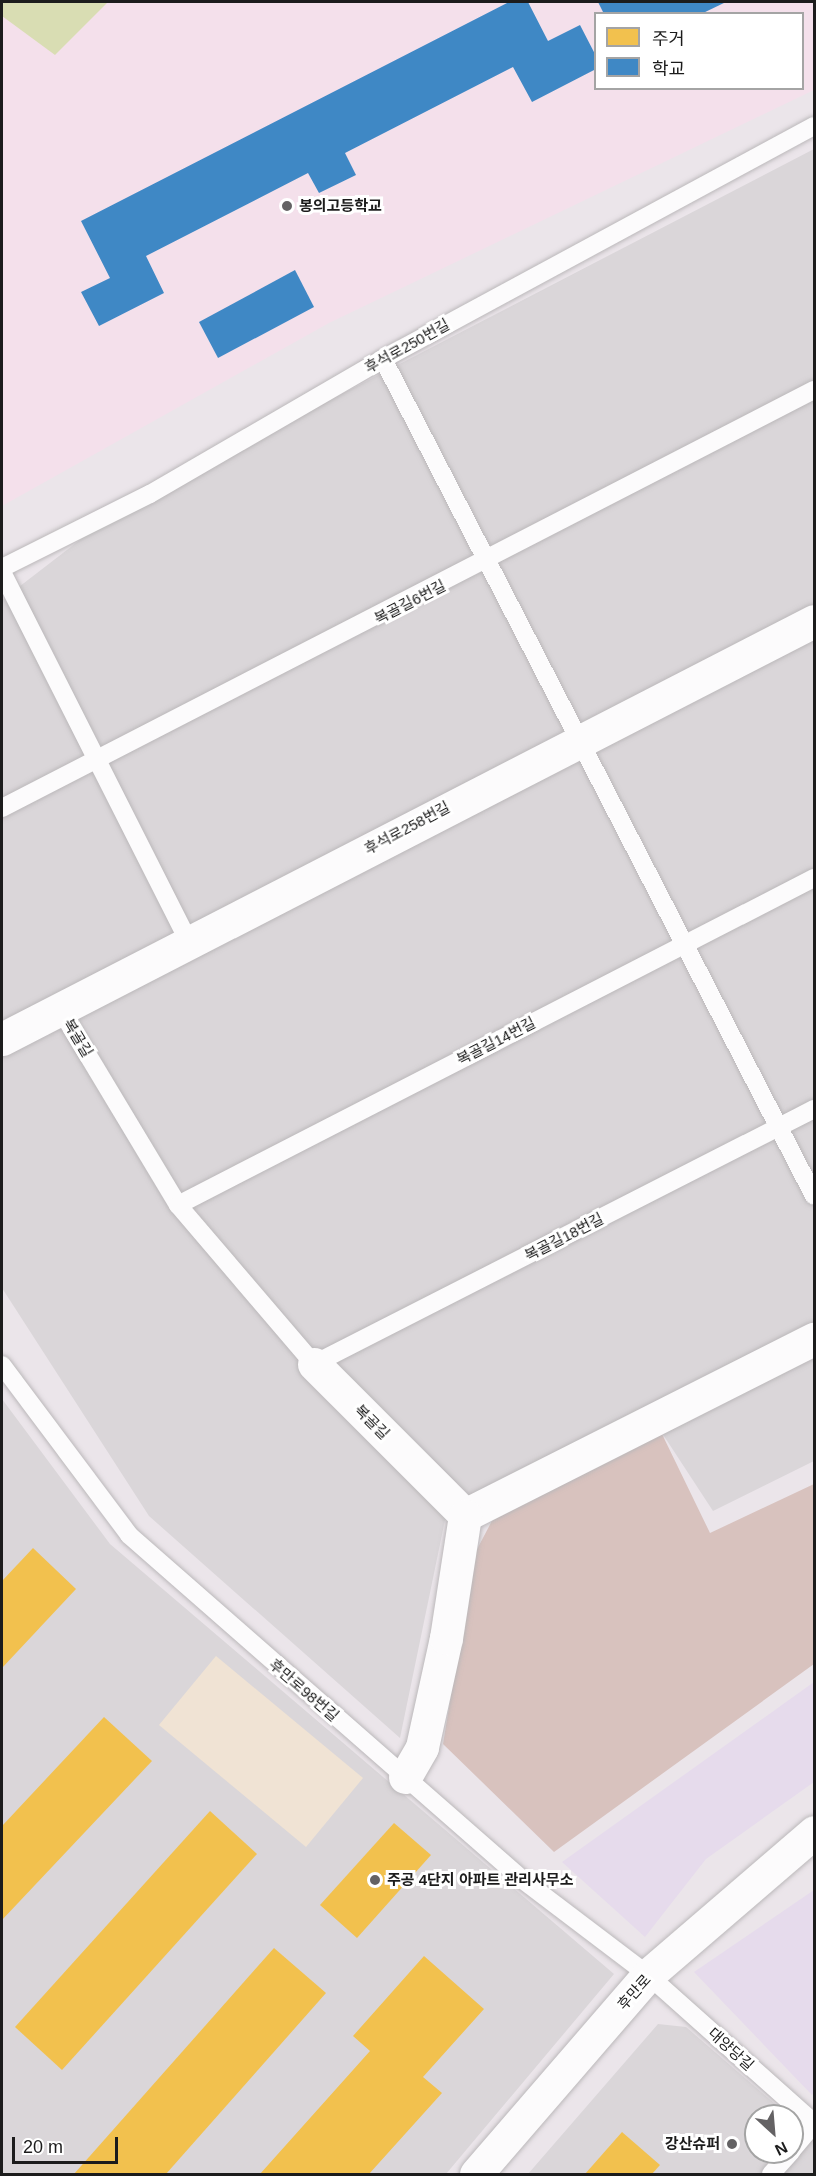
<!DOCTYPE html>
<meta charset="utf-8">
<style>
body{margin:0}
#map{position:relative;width:816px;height:2176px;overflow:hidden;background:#ebe5ea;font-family:Helvetica,"Noto Sans KR",sans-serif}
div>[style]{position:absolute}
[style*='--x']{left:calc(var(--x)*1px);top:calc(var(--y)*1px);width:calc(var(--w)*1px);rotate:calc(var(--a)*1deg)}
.residential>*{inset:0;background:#dad6d9}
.commercial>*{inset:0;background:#e6dbec}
.education>*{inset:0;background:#f4e0eb}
.forest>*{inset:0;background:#d8c2be}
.park>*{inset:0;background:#f0e3d4}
.pitch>*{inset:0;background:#d9ddb3}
.homes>*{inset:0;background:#f2c14e}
.schools>*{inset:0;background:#3f88c5}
.roads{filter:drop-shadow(0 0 2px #bbb8ba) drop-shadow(0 0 2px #bbb8ba)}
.lane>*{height:18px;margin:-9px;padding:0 9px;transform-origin:9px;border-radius:9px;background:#fcfbfc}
.street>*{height:33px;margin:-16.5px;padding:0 16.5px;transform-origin:16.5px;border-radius:16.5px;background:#fcfbfc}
.dots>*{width:16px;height:16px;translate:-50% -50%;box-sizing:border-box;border:3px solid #fff;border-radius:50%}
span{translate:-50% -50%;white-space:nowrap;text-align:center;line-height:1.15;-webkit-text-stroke:6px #fff;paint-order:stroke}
.poi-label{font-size:15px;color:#1c1c1c;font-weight:700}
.left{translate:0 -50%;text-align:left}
.right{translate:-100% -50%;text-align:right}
.street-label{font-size:15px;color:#1c1c1c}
.frame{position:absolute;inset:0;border:3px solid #1c1c1c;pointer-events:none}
.legend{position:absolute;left:594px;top:12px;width:210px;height:78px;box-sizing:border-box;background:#fff;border:2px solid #a4a4a4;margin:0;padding:8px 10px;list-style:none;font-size:18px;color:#1c1c1c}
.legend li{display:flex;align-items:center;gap:12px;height:30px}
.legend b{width:30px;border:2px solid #a4a4a4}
.north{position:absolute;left:744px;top:2104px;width:60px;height:60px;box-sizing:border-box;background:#fff;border:2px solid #a4a4a4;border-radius:50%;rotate:154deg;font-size:16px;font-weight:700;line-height:24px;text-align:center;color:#1c1c1c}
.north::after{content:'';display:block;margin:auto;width:21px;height:27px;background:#646264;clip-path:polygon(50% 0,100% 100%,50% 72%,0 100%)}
.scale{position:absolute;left:12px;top:2137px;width:106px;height:27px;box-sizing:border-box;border:3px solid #1c1c1c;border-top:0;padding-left:8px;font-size:18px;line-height:21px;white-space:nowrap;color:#1c1c1c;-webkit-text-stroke:4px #fff;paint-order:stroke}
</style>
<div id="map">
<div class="residential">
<div style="clip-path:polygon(814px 149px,814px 1461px,713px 1511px,645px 1407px,445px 1520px,400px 1738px,149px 1516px,2px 1288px,2px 600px,120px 509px)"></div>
<div style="clip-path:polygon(2px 1399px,110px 1544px,614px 1974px,446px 2174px,2px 2174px)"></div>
<div style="clip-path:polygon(658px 2024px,686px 2027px,789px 2116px,756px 2116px,756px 2152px,792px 2152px,792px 2119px,814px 2138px,814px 2174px,528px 2174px)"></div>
</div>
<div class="commercial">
<div style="clip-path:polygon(814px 1682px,814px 1782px,706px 1859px,645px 1937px,562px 1862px)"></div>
<div style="clip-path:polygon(814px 1890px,814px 2093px,812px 2095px,694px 1972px)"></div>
</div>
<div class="education">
<div style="clip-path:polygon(evenodd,2px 2px,814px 2px,814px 90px,329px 323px,2px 506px,2px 2px,596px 14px,802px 14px,802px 88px,596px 88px,596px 14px)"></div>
</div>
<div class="forest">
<div style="clip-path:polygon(661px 1432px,710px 1533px,814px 1484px,814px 1664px,554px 1852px,443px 1744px,474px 1555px,494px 1517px)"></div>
</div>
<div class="park">
<div style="clip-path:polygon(216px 1656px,363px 1778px,306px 1847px,159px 1725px)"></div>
</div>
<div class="pitch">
<div style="clip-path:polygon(2px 2px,108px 2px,55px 55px,2px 16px)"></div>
</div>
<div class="homes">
<div style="clip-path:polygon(33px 1548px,76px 1589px,2px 1668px,2px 1581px)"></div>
<div style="clip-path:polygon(104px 1717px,152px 1761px,2px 1920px,2px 1826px)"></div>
<div style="clip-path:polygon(210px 1811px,257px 1854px,62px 2070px,15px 2027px)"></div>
<div style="clip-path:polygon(394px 1823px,431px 1855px,357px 1938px,320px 1905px)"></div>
<div style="clip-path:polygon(274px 1948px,326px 1993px,166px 2174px,74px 2174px)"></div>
<div style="clip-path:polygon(424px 1956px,484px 2009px,423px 2077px,442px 2093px,369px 2174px,260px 2174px,370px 2051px,353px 2036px)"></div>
<div style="clip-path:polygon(622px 2132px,660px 2165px,652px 2174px,585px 2174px)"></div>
</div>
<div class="schools">
<div style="clip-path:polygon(509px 2px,528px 2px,548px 41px,580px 25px,596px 56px,596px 69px,532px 102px,513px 67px,345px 153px,356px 175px,319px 193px,308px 173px,146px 256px,164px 293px,99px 326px,81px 292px,110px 278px,81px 221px)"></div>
<div style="clip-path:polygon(598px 2px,726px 2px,701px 14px,604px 14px)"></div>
<div style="clip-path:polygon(295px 270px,314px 307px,218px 358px,199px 322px)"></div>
</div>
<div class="roads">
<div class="lane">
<div style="--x:383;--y:359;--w:941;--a:62.75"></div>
<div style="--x:2;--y:568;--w:165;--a:-26.6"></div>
<div style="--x:150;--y:494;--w:269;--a:-30.1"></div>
<div style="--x:383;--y:359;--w:490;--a:-28.4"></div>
<div style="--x:2;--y:572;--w:415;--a:63.2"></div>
<div style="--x:2;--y:808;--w:913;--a:-27.24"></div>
<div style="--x:59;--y:1007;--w:231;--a:59"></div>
<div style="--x:178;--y:1205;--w:209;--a:49.5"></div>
<div style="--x:314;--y:1364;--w:561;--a:-27.02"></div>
<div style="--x:178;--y:1205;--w:715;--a:-27.21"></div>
<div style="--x:2;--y:1365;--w:212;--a:53.2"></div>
<div style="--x:129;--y:1535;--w:524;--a:41.21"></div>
<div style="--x:523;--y:1880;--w:157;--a:37.2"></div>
<div style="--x:648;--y:1975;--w:222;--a:41.7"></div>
<div style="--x:792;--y:2150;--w:34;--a:-50"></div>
<div style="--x:771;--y:2174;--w:30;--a:-48"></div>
</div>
<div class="street">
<div style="--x:2;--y:1039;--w:913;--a:-27.24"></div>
<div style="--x:314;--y:1364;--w:214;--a:45"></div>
<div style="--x:465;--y:1515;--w:391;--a:-26.8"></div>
<div style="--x:405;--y:1777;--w:34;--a:-60"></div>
<div style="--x:422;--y:1747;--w:112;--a:-77.6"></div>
<div style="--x:446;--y:1638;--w:124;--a:-81.2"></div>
<div style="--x:476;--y:2174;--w:263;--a:-49.2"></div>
<div style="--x:648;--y:1975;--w:219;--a:-40.7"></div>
</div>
</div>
<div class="dots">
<div style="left:287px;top:206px;background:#646264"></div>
<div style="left:375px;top:1880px;background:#646264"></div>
<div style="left:732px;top:2144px;background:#646264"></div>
</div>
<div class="poi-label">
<span class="left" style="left:299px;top:206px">봉의고등학교</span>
<span class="left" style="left:387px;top:1880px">주공 4단지 아파트 관리사무소</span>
<span class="right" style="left:720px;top:2144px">강산슈퍼</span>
</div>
<div class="street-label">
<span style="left:407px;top:346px;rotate:-29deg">후석로250번길</span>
<span style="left:410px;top:602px;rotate:-27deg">복골길6번길</span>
<span style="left:407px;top:828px;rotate:-28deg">후석로258번길</span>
<span style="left:78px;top:1038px;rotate:59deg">복골길</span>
<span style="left:496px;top:1041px;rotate:-27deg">복골길14번길</span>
<span style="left:564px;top:1237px;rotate:-27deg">복골길18번길</span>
<span style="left:372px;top:1422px;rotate:45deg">복골길</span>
<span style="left:304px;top:1690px;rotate:41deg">후만로98번길</span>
<span style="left:634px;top:1992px;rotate:-48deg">후만로</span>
<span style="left:731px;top:2049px;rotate:42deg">대양당길</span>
</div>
<div class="frame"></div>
<ul class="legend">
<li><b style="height:16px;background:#f2c14e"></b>주거</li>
<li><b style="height:16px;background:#3f88c5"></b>학교</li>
</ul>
<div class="north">N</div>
<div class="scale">20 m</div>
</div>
